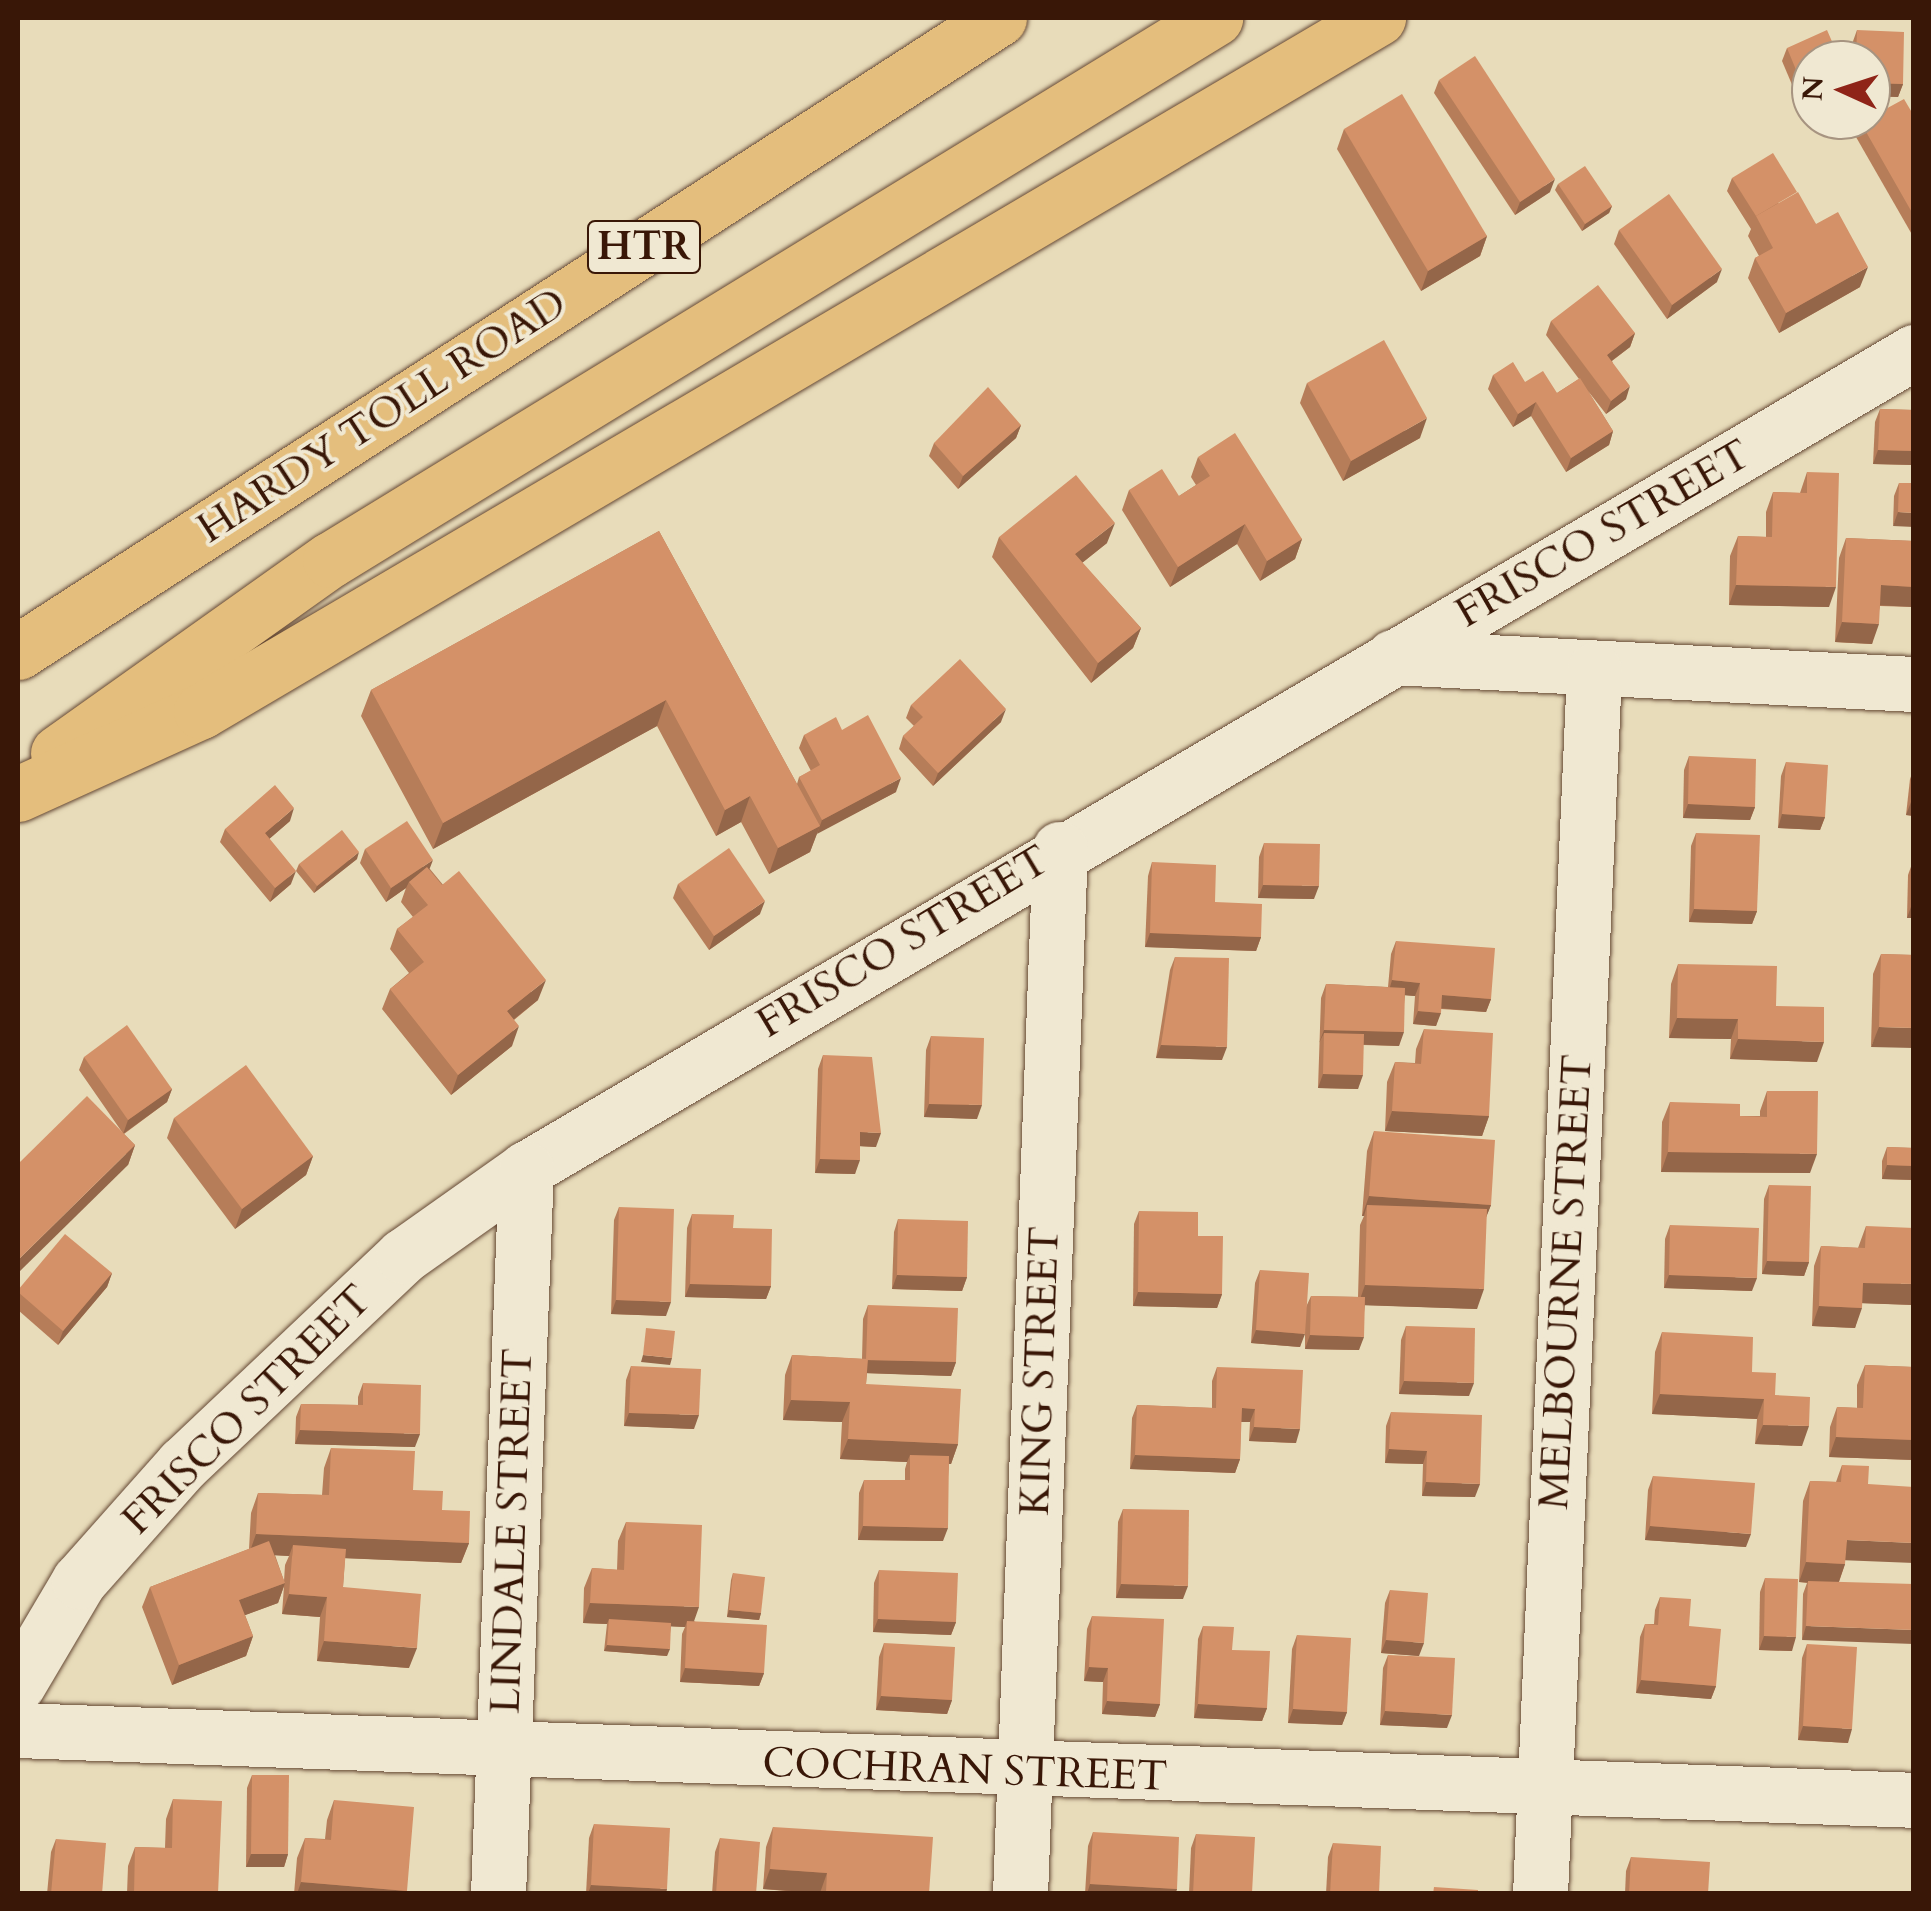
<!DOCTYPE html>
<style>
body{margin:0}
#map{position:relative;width:1931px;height:1911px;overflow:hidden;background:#e8dcba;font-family:Cardo,serif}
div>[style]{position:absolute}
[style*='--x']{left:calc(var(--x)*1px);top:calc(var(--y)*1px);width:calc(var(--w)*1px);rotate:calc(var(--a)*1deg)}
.roads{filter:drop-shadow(0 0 2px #654834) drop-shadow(0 0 2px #654834)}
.minor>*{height:55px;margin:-27.5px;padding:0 27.5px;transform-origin:27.5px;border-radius:27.5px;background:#f0e8d2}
.highway>*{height:55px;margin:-27.5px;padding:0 27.5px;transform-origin:27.5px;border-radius:27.5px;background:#e4be7d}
.wall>*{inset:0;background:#b67d59}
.shaded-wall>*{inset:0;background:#946649}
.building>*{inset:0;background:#d49168}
span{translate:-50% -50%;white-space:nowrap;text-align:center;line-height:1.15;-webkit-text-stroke:8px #f0e8d2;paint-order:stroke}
.shield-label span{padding:2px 8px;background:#f0e8d2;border:2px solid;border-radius:8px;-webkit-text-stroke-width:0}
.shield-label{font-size:40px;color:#391707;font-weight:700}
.street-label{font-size:42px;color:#391707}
.frame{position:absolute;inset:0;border:20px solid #391707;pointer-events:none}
.north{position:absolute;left:1791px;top:40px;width:100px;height:100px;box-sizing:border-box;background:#f0e8d2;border:2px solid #a79481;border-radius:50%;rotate:273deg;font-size:28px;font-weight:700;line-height:40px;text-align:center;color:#391707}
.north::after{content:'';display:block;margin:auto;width:35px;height:45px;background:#8f2418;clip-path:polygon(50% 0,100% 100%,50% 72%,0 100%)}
</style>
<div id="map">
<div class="roads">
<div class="minor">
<div style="--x:1393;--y:657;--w:522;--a:2.97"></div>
<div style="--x:18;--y:1684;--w:120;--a:-59.4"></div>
<div style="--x:79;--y:1581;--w:157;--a:-48.4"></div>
<div style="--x:183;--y:1464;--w:303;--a:-43.4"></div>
<div style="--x:403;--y:1256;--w:151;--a:-35.3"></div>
<div style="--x:526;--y:1169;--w:1611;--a:-30.48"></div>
<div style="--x:18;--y:1730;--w:1897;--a:2.11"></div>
<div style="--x:498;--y:1894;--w:726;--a:-87.79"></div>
<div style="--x:1020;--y:1894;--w:1046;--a:-87.81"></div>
<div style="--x:1540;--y:1894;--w:1225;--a:-87.47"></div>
</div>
<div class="highway">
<div style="--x:18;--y:652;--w:1168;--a:-32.87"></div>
<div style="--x:58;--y:753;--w:334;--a:-35.4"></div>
<div style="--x:330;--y:560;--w:1038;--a:-31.48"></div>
<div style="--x:18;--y:794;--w:201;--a:-24.4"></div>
<div style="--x:201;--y:711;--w:1366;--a:-30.49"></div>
</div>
</div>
<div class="wall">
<div style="clip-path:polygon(1857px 30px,1903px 84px,1898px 97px,1871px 96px,1871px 60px,1851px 60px,1852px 44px)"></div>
<div style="clip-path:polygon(1787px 48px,1811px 60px,1811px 110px,1804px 113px,1782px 61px)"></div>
<div style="clip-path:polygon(1439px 80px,1550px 192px,1515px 215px,1434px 93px)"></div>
<div style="clip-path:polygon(1914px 116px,1914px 238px,1856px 137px,1861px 123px)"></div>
<div style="clip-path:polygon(1344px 129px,1487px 236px,1480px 256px,1421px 291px,1337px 149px)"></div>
<div style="clip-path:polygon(1732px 178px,1816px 224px,1860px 287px,1779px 333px,1748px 278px,1755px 258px,1759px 256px,1748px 236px,1751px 229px,1727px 191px)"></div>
<div style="clip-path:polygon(1558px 184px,1612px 206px,1609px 213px,1582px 231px,1555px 190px)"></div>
<div style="clip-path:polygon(1619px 230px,1717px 282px,1667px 319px,1614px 244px)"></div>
<div style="clip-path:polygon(1551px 321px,1635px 333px,1630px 347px,1612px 361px,1626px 399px,1606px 414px,1588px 391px,1613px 431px,1609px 445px,1566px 472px,1531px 416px,1513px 427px,1488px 389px,1493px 375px,1525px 382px,1557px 393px,1579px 379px,1546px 335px)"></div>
<div style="clip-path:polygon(1307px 383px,1420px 438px,1343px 481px,1300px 403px)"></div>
<div style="clip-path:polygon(1880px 409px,1914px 410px,1914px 465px,1873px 464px,1875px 422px)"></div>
<div style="clip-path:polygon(1021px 425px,1016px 438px,958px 489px,929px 456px,934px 443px)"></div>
<div style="clip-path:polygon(1198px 457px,1302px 539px,1295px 559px,1260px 581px,1237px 544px,1170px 587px,1122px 510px,1129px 490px,1179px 496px,1196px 485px,1191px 477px)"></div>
<div style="clip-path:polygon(1807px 472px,1829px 607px,1729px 605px,1730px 556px,1738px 536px,1766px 537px,1766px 512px,1773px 492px,1800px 493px)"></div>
<div style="clip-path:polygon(1899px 483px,1914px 483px,1893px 526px,1894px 496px)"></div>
<div style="clip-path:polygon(659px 531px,797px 784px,799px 777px,811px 771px,799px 748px,804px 735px,842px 730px,896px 792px,817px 833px,810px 852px,769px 874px,741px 822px,716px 836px,657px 726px,433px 849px,361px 716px,371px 690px)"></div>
<div style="clip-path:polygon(999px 537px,1107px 543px,1082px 563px,1141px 628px,1133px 648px,1091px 683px,992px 557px)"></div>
<div style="clip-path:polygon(1846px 538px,1914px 541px,1914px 607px,1880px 606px,1872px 644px,1835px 642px,1839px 558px)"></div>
<div style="clip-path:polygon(911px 705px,1001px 722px,933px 786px,899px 749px,903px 736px,914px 726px,906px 718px)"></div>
<div style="clip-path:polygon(1689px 756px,1755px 807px,1750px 820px,1683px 818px,1684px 770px)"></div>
<div style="clip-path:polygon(1786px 762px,1825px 817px,1820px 830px,1778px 828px,1781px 776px)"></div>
<div style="clip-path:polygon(1914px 768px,1914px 816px,1906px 815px,1910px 779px)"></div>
<div style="clip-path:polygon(290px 821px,269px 839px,291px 884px,270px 902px,220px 842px,225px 829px)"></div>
<div style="clip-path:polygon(1696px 833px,1757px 911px,1752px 924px,1689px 922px,1691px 846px)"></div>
<div style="clip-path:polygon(1264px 843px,1314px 899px,1258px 898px,1259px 857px)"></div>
<div style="clip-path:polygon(365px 849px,430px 869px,538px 1000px,514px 1020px,512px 1046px,451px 1095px,382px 1009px,390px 989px,409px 973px,390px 949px,397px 929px,413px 917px,401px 902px,406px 888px,386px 902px,360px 863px)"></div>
<div style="clip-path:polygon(357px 859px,314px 893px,296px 871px,299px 864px)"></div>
<div style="clip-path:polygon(1913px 861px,1914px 918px,1907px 918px,1908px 875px)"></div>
<div style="clip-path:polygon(1152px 862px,1215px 902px,1261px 937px,1256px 951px,1145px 947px,1148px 876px)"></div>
<div style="clip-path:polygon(678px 884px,760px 914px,709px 950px,673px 898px)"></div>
<div style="clip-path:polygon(1396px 941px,1491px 999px,1486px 1012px,1441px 1009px,1436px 1026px,1413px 1024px,1415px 996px,1405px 995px,1399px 1046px,1363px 1045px,1358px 1089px,1318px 1088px,1321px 998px,1326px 984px,1388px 987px,1391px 954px)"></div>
<div style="clip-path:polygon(1881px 954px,1914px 955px,1871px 1047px,1873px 974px)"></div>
<div style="clip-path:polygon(1175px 957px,1222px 1060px,1156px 1058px,1170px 970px)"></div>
<div style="clip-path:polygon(1678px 964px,1776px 1006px,1817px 1062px,1730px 1059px,1731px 1039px,1669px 1038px,1671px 984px)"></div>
<div style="clip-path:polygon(1424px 1029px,1489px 1116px,1482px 1136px,1385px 1131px,1387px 1082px,1395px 1062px,1415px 1063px,1416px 1049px)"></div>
<div style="clip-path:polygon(931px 1036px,977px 1119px,924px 1117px,926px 1050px)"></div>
<div style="clip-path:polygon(823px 1055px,876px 1147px,860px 1146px,855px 1174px,815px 1173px,818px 1069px)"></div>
<div style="clip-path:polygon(84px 1057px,172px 1089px,167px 1102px,124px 1134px,135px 1145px,128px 1165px,122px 1132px,79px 1070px)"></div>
<div style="clip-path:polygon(1767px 1091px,1810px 1173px,1661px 1172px,1662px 1122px,1670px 1102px,1740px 1116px,1760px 1116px,1760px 1111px)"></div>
<div style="clip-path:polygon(174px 1118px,313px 1156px,306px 1175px,235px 1229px,167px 1138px)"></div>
<div style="clip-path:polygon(1374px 1131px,1491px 1205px,1486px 1217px,1477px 1309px,1365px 1305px,1359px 1350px,1305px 1349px,1305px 1325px,1300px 1347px,1251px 1343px,1255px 1283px,1260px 1270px,1306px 1307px,1311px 1296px,1358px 1297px,1360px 1225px,1364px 1216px,1362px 1216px,1367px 1151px)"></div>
<div style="clip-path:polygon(1887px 1147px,1914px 1148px,1914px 1180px,1882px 1179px,1882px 1161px)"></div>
<div style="clip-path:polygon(1769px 1185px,1809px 1262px,1804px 1276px,1762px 1274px,1764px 1199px)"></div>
<div style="clip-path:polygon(619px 1207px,666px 1316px,611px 1314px,614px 1220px)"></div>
<div style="clip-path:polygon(1139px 1211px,1198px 1236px,1222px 1294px,1217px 1308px,1133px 1306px,1134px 1224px)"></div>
<div style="clip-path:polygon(692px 1214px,733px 1228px,771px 1286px,766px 1299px,685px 1297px,687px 1228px)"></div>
<div style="clip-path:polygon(898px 1219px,967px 1277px,962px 1291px,892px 1289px,894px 1232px)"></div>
<div style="clip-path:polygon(1670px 1225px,1752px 1291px,1664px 1288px,1665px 1239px)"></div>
<div style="clip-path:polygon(1866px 1226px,1914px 1305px,1862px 1303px,1855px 1328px,1812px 1326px,1814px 1266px,1821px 1246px,1858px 1248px)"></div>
<div style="clip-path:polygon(112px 1273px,107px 1287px,58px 1345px,18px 1310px,18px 1290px)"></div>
<div style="clip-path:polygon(868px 1305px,956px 1362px,951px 1376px,867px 1373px,866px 1384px,958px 1444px,951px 1464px,949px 1464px,943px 1541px,858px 1540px,859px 1493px,864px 1480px,905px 1480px,905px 1469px,907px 1462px,840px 1459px,842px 1422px,783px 1420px,785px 1375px,792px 1355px,862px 1359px,863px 1319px)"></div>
<div style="clip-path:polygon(1406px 1326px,1469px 1396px,1399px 1394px,1401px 1340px)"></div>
<div style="clip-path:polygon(1662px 1332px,1752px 1372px,1802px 1446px,1755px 1444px,1757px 1419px,1652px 1414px,1655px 1352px)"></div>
<div style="clip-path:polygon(1914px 1356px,1914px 1460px,1829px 1457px,1830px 1427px,1837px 1407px,1857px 1408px,1857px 1385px,1865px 1365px,1913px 1367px)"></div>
<div style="clip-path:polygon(631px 1366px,694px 1429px,624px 1426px,626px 1380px)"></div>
<div style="clip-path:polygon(1217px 1367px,1296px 1443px,1249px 1441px,1250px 1422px,1241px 1422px,1240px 1459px,1235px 1473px,1130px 1469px,1132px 1418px,1137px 1405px,1212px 1408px,1212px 1381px)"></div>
<div style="clip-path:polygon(363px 1383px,415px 1447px,295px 1444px,296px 1417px,301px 1404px,358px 1405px,358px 1397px)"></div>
<div style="clip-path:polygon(1391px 1412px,1475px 1497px,1422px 1496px,1423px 1464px,1385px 1463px,1386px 1426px)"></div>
<div style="clip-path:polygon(evenodd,331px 1448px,413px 1490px,442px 1510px,469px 1543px,461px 1563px,345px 1558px,343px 1587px,409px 1668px,317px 1661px,320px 1617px,282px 1614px,284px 1586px,278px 1603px,245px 1615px,253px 1636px,246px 1656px,172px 1685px,142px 1607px,150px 1587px,249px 1549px,251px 1513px,258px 1493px,322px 1495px,324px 1468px,331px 1448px,275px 1555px,289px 1556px,285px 1565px,284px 1581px,275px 1555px)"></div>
<div style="clip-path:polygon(1842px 1465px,1845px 1564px,1839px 1582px,1802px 1640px,1803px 1594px,1807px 1583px,1799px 1582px,1803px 1501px,1810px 1481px,1836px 1482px)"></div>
<div style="clip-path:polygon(1653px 1476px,1746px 1547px,1645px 1540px,1648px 1490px)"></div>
<div style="clip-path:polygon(1123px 1509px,1183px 1599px,1116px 1598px,1118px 1522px)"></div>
<div style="clip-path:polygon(626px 1522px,694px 1621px,764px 1673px,759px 1686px,680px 1682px,682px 1634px,685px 1627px,671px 1626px,667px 1656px,604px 1651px,607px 1624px,583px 1623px,584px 1588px,592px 1568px,617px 1570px,618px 1541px)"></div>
<div style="clip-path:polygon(879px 1570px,956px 1622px,951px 1635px,873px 1632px,874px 1583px)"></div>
<div style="clip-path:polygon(733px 1573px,761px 1613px,759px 1620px,727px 1617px,731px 1580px)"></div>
<div style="clip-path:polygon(1765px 1578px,1792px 1651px,1759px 1650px,1760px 1592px)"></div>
<div style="clip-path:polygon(1390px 1590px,1419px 1656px,1381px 1653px,1385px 1603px)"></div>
<div style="clip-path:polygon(1660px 1597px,1716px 1686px,1711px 1699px,1636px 1693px,1640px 1637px,1645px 1624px,1654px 1624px,1655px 1610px)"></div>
<div style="clip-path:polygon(1092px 1616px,1160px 1704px,1155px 1717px,1102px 1714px,1103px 1682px,1084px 1681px,1087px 1629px)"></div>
<div style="clip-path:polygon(1203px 1626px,1267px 1708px,1262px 1721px,1194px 1718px,1198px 1639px)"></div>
<div style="clip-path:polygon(1297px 1635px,1347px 1712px,1342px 1725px,1288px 1723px,1292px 1649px)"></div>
<div style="clip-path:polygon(884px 1643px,952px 1700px,947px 1714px,876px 1710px,879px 1657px)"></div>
<div style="clip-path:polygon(1807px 1644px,1848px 1743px,1798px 1740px,1802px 1658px)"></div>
<div style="clip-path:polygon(1388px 1655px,1447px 1728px,1380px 1725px,1383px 1668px)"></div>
<div style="clip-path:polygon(252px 1775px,288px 1854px,284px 1867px,246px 1867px,247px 1788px)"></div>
<div style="clip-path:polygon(173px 1799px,218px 1894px,127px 1894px,128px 1866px,135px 1847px,165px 1848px,166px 1819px)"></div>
<div style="clip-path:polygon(334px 1800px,407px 1891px,406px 1894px,294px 1894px,297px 1858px,305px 1838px,325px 1839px,327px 1820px)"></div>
<div style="clip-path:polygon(594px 1824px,666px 1894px,586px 1894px,589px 1838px)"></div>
<div style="clip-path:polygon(773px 1827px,929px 1894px,820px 1894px,763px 1889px,766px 1847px)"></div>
<div style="clip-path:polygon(1093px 1832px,1177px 1889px,1175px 1894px,1085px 1894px,1088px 1846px)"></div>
<div style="clip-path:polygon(1196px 1834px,1252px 1894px,1189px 1894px,1191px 1848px)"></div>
<div style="clip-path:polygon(720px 1838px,756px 1894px,712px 1894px,715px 1852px)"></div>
<div style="clip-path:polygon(56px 1839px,102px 1894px,47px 1894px,51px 1852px)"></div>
<div style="clip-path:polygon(1333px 1843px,1379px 1894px,1326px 1894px,1328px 1857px)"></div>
<div style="clip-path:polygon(1631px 1857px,1708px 1894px,1625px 1894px,1626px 1871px)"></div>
</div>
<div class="shaded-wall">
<div style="clip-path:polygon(1871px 83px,1903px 84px,1898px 97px,1871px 96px)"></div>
<div style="clip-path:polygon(1811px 98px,1811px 110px,1804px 113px,1808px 99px)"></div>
<div style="clip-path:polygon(1555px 179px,1550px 192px,1515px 215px,1520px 202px)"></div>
<div style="clip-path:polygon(1612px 206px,1609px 213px,1582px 231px,1585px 224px)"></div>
<div style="clip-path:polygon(1487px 236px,1480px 256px,1421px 291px,1428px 271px)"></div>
<div style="clip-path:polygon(1868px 267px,1860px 287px,1779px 333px,1786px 313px)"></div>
<div style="clip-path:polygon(1722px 269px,1717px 282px,1667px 319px,1672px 305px)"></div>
<div style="clip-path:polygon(1635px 333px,1630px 347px,1602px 368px,1607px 355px)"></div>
<div style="clip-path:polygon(1630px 386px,1626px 399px,1606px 414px,1611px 401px)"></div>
<div style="clip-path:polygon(1536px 402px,1531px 416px,1513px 427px,1518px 414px)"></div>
<div style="clip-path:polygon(1427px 418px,1420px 438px,1343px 481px,1351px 461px)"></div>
<div style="clip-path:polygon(1021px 425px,1016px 438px,958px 489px,963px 476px)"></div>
<div style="clip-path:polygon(1613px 431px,1609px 445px,1566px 472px,1571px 458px)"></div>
<div style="clip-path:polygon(1878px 450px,1914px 451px,1914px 465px,1873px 464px)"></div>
<div style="clip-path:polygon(1898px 512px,1914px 513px,1914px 527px,1893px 526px)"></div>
<div style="clip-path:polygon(1115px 523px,1107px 543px,1068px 574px,1075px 554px)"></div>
<div style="clip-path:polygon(1245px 524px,1237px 544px,1170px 587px,1178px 567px)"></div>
<div style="clip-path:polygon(1302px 539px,1295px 559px,1260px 581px,1267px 561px)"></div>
<div style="clip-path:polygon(1736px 585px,1836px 587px,1829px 607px,1729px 605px)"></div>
<div style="clip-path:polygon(1881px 585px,1914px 587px,1914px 607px,1874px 605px)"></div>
<div style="clip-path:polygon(1842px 622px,1879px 624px,1872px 644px,1835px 642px)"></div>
<div style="clip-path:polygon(1141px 628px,1133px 648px,1091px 683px,1098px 663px)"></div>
<div style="clip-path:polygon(666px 700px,657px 726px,433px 849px,443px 823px)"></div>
<div style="clip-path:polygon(1006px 709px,1001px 722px,933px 786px,938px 773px)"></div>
<div style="clip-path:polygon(901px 778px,896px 792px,817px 834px,822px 820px)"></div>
<div style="clip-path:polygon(750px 796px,741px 822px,716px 836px,725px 810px)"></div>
<div style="clip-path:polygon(1911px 802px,1914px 802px,1914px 816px,1906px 815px)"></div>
<div style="clip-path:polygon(1688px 804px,1755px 807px,1750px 820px,1683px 818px)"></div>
<div style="clip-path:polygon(294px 808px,290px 821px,260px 847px,265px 833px)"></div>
<div style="clip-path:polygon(1782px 814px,1825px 817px,1820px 830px,1778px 828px)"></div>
<div style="clip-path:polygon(820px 826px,810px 852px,769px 874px,778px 848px)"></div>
<div style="clip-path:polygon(359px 852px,357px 859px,314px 893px,317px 886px)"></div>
<div style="clip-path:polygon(433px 860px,428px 873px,409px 882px,406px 888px,386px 902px,391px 888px)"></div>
<div style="clip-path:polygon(296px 871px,291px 884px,270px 902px,275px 888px)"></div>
<div style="clip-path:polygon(1263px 885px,1319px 886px,1314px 899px,1258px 898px)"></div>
<div style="clip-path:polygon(765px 901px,760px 914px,709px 950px,714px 936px)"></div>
<div style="clip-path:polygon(1912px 904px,1914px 905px,1914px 918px,1907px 918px)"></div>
<div style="clip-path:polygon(1694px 909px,1757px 911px,1752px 924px,1689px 922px)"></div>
<div style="clip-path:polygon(1150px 933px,1261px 937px,1256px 951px,1145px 947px)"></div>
<div style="clip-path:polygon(546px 980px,538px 1000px,499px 1031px,507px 1011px)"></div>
<div style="clip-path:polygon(1392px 980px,1420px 983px,1415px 996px,1388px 994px)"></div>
<div style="clip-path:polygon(1442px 995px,1491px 999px,1486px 1012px,1438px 1008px)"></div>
<div style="clip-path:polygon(1418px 1011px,1441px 1013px,1436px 1026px,1413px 1024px)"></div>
<div style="clip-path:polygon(1677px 1018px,1738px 1019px,1731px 1039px,1669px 1038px)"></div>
<div style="clip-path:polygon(519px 1026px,512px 1046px,451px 1095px,458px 1075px)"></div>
<div style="clip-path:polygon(1879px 1027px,1914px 1028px,1914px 1048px,1871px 1047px)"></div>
<div style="clip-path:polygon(1324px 1030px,1404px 1032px,1399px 1046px,1324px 1043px,1324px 1033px,1319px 1043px)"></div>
<div style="clip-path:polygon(1738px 1039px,1824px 1042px,1817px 1062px,1730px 1059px)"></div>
<div style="clip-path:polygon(1161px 1045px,1227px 1047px,1222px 1060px,1156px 1058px)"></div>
<div style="clip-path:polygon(1323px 1074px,1363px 1075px,1358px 1089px,1318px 1088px)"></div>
<div style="clip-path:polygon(172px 1089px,167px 1102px,123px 1134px,128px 1120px)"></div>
<div style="clip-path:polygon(929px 1104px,982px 1105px,977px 1119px,924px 1117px)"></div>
<div style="clip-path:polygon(1392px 1111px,1489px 1116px,1482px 1136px,1385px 1131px)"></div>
<div style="clip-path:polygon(860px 1132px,881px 1133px,876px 1147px,856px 1146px)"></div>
<div style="clip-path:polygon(135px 1145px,128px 1165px,18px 1273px,18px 1260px)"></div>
<div style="clip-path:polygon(1668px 1152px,1817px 1154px,1810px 1173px,1661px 1172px)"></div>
<div style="clip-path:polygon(313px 1156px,306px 1175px,235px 1229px,242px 1209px)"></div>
<div style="clip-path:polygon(820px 1159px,860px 1160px,855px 1174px,815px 1173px)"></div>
<div style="clip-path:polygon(1887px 1165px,1914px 1166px,1914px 1180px,1882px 1179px)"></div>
<div style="clip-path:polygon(1369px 1196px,1491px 1205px,1483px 1225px,1367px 1205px,1364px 1216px,1362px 1216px)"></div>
<div style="clip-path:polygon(1767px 1261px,1809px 1262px,1804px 1276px,1762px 1274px)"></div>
<div style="clip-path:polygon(112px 1273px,107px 1287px,58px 1345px,63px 1331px)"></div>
<div style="clip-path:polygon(897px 1275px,967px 1277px,962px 1291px,892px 1289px)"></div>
<div style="clip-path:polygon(1669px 1275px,1757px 1278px,1752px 1291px,1664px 1288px)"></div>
<div style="clip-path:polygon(1863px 1283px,1914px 1284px,1914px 1305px,1856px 1303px)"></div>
<div style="clip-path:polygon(690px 1284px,771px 1286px,766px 1299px,685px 1297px)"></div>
<div style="clip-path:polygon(1365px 1285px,1484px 1289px,1477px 1309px,1358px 1305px)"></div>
<div style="clip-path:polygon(1138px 1292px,1222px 1294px,1217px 1308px,1133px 1306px)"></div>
<div style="clip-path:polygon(616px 1300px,671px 1302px,666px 1316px,611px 1314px)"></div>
<div style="clip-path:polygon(1819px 1306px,1862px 1308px,1855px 1328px,1812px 1326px)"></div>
<div style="clip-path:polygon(1256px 1330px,1305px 1334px,1300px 1347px,1251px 1343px)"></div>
<div style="clip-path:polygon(1310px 1335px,1364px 1337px,1359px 1350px,1305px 1349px)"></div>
<div style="clip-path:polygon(643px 1355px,672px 1358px,670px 1365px,641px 1362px)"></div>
<div style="clip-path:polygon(866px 1360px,956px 1362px,951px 1376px,861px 1373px)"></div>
<div style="clip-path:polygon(1404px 1381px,1474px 1383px,1469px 1396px,1399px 1394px)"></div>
<div style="clip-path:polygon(1660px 1394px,1764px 1399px,1757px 1419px,1652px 1414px)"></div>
<div style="clip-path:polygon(791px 1400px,850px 1402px,842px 1422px,783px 1420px)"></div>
<div style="clip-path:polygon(1242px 1408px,1255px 1409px,1250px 1422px,1237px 1422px)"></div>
<div style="clip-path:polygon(629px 1413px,699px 1415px,694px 1429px,624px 1426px)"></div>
<div style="clip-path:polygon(1763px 1425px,1809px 1426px,1802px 1446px,1755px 1444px)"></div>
<div style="clip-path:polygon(1254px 1427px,1300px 1429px,1296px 1443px,1249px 1441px)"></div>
<div style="clip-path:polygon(300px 1430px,420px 1434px,415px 1447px,295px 1444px)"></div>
<div style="clip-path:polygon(1836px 1437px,1914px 1440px,1914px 1460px,1829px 1457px)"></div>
<div style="clip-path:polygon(848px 1439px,958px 1444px,951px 1464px,910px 1462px,910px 1455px,907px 1462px,840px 1459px)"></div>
<div style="clip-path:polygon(1389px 1449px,1427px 1451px,1423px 1464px,1385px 1463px)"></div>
<div style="clip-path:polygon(1135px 1455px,1240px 1459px,1235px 1473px,1130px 1469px)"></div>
<div style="clip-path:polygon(1426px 1482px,1480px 1484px,1475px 1497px,1422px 1496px)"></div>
<div style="clip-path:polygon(863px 1526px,948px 1528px,943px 1541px,858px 1540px)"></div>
<div style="clip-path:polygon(1650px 1526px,1751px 1534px,1746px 1547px,1645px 1540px)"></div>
<div style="clip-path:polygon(256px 1534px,469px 1543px,461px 1563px,292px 1556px,293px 1545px,289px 1556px,249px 1554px)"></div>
<div style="clip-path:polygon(1847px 1540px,1914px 1543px,1914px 1563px,1839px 1560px)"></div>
<div style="clip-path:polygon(1806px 1562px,1845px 1564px,1838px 1584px,1799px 1582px)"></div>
<div style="clip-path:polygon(285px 1583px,278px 1603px,232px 1620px,239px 1600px)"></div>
<div style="clip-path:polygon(1121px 1584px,1188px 1586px,1183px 1599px,1116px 1598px)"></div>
<div style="clip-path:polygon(289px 1594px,327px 1597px,320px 1617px,282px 1614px)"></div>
<div style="clip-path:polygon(590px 1603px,699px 1607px,692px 1627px,687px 1621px,685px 1627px,609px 1624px,609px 1619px,607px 1624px,583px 1623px)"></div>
<div style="clip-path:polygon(729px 1610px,761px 1613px,759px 1620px,727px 1617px)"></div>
<div style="clip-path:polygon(878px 1619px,956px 1622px,951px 1635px,873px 1632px)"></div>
<div style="clip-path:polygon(1806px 1626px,1914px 1630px,1914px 1644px,1802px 1640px)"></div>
<div style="clip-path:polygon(253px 1636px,246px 1656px,172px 1685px,179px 1665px)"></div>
<div style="clip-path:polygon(1764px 1636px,1796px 1637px,1792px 1651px,1759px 1650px)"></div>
<div style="clip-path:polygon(1386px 1640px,1424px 1643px,1419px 1656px,1381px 1653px)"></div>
<div style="clip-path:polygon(324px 1641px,417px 1648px,409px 1668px,317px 1661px)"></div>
<div style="clip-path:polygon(607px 1645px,670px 1649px,667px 1656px,604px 1651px)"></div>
<div style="clip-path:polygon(1089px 1667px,1108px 1668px,1103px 1682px,1084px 1681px)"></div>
<div style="clip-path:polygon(685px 1668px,764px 1673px,759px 1686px,680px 1682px)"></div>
<div style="clip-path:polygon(1641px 1680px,1716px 1686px,1711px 1699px,1636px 1693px)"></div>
<div style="clip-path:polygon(881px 1696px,952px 1700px,947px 1714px,876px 1710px)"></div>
<div style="clip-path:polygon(1107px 1701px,1160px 1704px,1155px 1717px,1102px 1714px)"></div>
<div style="clip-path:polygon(1198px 1704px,1267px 1708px,1262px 1721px,1194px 1718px)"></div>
<div style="clip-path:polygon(1293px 1709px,1347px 1712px,1342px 1725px,1288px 1723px)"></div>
<div style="clip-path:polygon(1385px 1711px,1452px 1715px,1447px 1728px,1380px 1725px)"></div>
<div style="clip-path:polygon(1803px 1726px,1852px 1729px,1848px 1743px,1798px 1740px)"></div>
<div style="clip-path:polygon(251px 1854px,288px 1854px,284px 1867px,246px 1867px)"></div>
<div style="clip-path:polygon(770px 1869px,827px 1873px,820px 1893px,763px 1889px)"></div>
<div style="clip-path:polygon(301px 1882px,407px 1891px,406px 1894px,297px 1894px)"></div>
<div style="clip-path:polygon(1090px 1884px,1177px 1889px,1175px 1894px,1087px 1894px)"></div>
<div style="clip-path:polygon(591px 1885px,667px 1889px,666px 1894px,588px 1894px)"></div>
</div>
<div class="building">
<div style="clip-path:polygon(1827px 30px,1840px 60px,1811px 60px,1811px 98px,1808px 99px,1787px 48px)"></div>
<div style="clip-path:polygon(1857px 30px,1904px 32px,1903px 84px,1871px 83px,1871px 60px,1856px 60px)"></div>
<div style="clip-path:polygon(1475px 56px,1555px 179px,1520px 202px,1439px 80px)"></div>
<div style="clip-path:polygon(1402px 94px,1487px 236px,1428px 271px,1344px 129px)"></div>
<div style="clip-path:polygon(1904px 99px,1914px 116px,1914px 216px,1861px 123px,1867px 120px,1871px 120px,1871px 117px)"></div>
<div style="clip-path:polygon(1773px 153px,1797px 192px,1756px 216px,1732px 178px)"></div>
<div style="clip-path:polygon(1585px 166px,1612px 206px,1585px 224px,1558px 184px)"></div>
<div style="clip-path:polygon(1798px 192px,1816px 224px,1838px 212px,1868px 267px,1786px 313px,1755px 258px,1773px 248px,1756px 216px)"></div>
<div style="clip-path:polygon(1669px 194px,1722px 269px,1672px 305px,1619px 230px)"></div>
<div style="clip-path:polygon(1598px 285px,1635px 333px,1607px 355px,1630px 386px,1611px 401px,1551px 321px)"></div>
<div style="clip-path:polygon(1384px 340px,1427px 418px,1351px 461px,1307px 383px)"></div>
<div style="clip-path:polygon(1513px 362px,1525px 382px,1543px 371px,1557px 393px,1580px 378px,1613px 431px,1571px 458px,1536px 402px,1518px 414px,1493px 375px)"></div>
<div style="clip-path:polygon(988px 387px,1021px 425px,963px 476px,934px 443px)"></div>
<div style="clip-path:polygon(1880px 409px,1914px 410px,1914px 451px,1878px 450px)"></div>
<div style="clip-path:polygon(1235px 433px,1302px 539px,1267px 561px,1245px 524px,1178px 567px,1129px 490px,1162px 469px,1179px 496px,1210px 476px,1198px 457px)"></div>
<div style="clip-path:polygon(1807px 472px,1839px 473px,1836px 587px,1736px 585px,1738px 536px,1772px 537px,1773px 492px,1807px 493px)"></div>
<div style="clip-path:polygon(1076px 475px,1115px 523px,1075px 554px,1141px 628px,1098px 663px,999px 537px)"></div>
<div style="clip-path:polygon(1899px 483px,1914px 483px,1914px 513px,1898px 512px)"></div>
<div style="clip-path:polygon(659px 531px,820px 826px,778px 848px,750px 796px,725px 810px,666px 700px,443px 823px,371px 690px)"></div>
<div style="clip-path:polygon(1846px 538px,1914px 541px,1914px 587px,1881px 585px,1879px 624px,1842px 622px)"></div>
<div style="clip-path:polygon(960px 659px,1006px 709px,938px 773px,903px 736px,923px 717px,911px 705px)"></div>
<div style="clip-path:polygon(868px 715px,901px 778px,822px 820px,799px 777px,820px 765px,804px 735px,836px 717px,842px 730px)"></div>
<div style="clip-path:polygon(1689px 756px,1756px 759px,1755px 807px,1688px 804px)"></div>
<div style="clip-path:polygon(1786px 762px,1828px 765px,1825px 817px,1782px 814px)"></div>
<div style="clip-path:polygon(275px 785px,294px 808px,265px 833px,296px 871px,275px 888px,225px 829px)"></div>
<div style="clip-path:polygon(407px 821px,433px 860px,391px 888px,365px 849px)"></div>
<div style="clip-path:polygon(342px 830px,359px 852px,317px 886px,299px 864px)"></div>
<div style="clip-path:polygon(1696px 833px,1760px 835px,1757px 911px,1694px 909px)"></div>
<div style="clip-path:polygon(1264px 843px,1320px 844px,1319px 886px,1263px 885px)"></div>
<div style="clip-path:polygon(729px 848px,765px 901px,714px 936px,678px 884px)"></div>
<div style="clip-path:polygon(1913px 861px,1914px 861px,1914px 905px,1912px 904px)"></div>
<div style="clip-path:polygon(1152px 862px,1216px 865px,1215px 902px,1262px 904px,1261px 937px,1150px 933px)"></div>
<div style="clip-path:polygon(427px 867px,442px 885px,459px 871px,546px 980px,507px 1011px,519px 1026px,458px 1075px,390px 989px,424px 962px,397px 929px,428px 905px,409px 882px)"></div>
<div style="clip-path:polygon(1396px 941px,1495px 948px,1491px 999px,1442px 995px,1441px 1013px,1418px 1011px,1420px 983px,1392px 980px)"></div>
<div style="clip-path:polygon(1881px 954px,1914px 955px,1914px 1028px,1879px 1027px)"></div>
<div style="clip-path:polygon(1175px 957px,1229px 958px,1227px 1047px,1161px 1045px)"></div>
<div style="clip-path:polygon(1678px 964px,1777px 966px,1776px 1006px,1824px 1007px,1824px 1042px,1738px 1039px,1738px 1019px,1677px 1018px)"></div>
<div style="clip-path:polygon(1326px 984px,1405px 988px,1404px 1032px,1324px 1030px)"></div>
<div style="clip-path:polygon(127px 1025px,172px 1089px,128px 1120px,84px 1057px)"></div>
<div style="clip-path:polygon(1424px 1029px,1493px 1033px,1489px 1116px,1392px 1111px,1395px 1062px,1421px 1064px)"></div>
<div style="clip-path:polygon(1324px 1033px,1364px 1034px,1363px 1075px,1323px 1074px)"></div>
<div style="clip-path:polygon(931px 1036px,984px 1038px,982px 1105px,929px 1104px)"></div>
<div style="clip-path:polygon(823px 1055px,872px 1057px,881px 1133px,860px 1132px,860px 1160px,820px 1159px)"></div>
<div style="clip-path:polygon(246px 1065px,313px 1156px,242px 1209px,174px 1118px)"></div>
<div style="clip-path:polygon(1767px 1091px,1818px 1091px,1817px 1154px,1668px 1152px,1670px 1102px,1740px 1104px,1740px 1116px,1767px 1117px)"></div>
<div style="clip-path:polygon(87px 1096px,135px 1145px,18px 1260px,18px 1164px)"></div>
<div style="clip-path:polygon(1374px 1131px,1495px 1140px,1491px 1205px,1369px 1196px)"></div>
<div style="clip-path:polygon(1887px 1147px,1914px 1148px,1914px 1166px,1887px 1165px)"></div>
<div style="clip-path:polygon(1769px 1185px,1811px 1186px,1809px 1262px,1767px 1261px)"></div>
<div style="clip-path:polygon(1367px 1205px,1487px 1209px,1484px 1289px,1365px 1285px)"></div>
<div style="clip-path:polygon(619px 1207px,674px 1209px,671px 1302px,616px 1300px)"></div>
<div style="clip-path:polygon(1139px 1211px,1198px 1212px,1198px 1236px,1223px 1236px,1222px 1294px,1138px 1292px)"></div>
<div style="clip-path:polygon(692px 1214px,734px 1215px,733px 1228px,772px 1229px,771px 1286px,690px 1284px)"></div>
<div style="clip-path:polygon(898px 1219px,968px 1221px,967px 1277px,897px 1275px)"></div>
<div style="clip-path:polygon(1670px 1225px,1759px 1228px,1757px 1278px,1669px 1275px)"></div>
<div style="clip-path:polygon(1866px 1226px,1914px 1228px,1914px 1284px,1863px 1283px,1862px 1308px,1819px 1306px,1821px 1246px,1865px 1248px)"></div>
<div style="clip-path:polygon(65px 1234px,112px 1273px,63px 1331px,18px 1292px,18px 1290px)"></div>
<div style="clip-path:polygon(1260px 1270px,1309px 1273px,1305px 1334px,1256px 1330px)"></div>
<div style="clip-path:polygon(1311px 1296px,1365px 1297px,1364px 1337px,1310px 1335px)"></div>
<div style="clip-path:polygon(868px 1305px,958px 1308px,956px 1362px,866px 1360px)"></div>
<div style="clip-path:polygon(1406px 1326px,1475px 1328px,1474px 1383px,1404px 1381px)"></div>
<div style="clip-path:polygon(646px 1328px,675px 1331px,672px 1358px,643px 1355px)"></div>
<div style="clip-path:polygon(1662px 1332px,1753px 1337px,1752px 1372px,1776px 1373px,1775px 1395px,1810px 1397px,1809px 1426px,1763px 1425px,1764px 1399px,1660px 1394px)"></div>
<div style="clip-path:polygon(792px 1355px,868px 1359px,866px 1384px,961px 1389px,958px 1444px,848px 1439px,850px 1402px,791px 1400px)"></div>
<div style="clip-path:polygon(1865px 1365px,1914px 1367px,1914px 1440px,1836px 1437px,1837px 1407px,1863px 1408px)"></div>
<div style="clip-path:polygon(631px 1366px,701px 1369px,699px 1415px,629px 1413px)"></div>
<div style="clip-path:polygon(1217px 1367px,1303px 1370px,1300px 1429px,1254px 1427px,1255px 1409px,1242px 1408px,1240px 1459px,1135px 1455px,1137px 1405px,1216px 1408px)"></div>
<div style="clip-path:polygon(363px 1383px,421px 1385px,420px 1434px,300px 1430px,301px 1404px,363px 1405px)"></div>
<div style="clip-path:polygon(1391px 1412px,1482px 1415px,1480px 1484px,1426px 1482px,1427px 1451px,1389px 1449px)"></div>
<div style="clip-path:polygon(331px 1448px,415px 1451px,413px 1490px,443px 1491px,442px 1510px,470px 1511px,469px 1543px,256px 1534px,258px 1493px,329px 1495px)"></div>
<div style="clip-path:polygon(910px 1455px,949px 1456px,948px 1528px,863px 1526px,864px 1480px,910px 1480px)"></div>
<div style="clip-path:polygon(1842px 1465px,1869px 1466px,1868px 1484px,1914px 1487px,1914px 1543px,1847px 1540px,1845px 1564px,1806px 1562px,1810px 1481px,1841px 1482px)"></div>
<div style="clip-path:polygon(1653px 1476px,1755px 1483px,1751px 1534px,1650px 1526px)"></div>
<div style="clip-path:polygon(1123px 1509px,1189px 1510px,1188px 1586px,1121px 1584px)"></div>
<div style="clip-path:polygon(626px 1522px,702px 1525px,699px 1607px,590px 1603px,592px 1568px,624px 1570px)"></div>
<div style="clip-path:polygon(269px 1541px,285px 1583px,239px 1600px,253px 1636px,179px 1665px,150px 1587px)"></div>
<div style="clip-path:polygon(293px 1545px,346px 1549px,343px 1587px,421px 1594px,417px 1648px,324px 1641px,327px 1597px,289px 1594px)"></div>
<div style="clip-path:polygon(879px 1570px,958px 1573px,956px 1622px,878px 1619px)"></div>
<div style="clip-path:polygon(733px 1573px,765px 1577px,761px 1613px,729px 1610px)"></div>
<div style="clip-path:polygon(1765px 1578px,1798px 1579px,1796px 1637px,1764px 1636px)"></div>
<div style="clip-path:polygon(1808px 1581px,1914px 1584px,1914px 1630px,1806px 1626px)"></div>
<div style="clip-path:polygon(1390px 1590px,1428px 1593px,1424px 1643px,1386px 1640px)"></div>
<div style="clip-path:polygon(1660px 1597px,1691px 1599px,1689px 1626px,1721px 1629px,1716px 1686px,1641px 1680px,1645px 1624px,1658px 1625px)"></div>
<div style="clip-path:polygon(1092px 1616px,1164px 1619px,1160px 1704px,1107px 1701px,1108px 1668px,1089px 1667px)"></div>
<div style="clip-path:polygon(609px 1619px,671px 1623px,670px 1649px,607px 1645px)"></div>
<div style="clip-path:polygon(687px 1621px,767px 1625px,764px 1673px,685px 1668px)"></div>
<div style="clip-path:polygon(1203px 1626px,1234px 1627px,1232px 1650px,1270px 1651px,1267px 1708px,1198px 1704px)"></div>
<div style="clip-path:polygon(1297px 1635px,1351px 1638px,1347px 1712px,1293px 1709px)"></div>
<div style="clip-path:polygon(884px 1643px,955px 1647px,952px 1700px,881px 1696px)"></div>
<div style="clip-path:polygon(1807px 1644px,1857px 1647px,1852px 1729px,1803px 1726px)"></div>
<div style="clip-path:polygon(1388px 1655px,1455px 1658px,1452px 1715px,1385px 1711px)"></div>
<div style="clip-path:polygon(252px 1775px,289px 1775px,288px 1854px,251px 1854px)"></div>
<div style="clip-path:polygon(173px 1799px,222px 1801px,218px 1894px,134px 1894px,135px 1847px,172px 1848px)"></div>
<div style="clip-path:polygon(334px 1800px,414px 1807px,407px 1891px,301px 1882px,305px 1838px,331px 1840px)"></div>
<div style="clip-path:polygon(594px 1824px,670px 1828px,667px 1889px,591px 1885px)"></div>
<div style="clip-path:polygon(773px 1827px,933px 1837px,929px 1894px,826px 1892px,827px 1873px,770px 1869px)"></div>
<div style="clip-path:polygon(1093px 1832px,1179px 1837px,1177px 1889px,1090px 1884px)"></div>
<div style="clip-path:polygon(1196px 1834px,1255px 1837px,1252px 1893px,1228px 1892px,1228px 1894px,1193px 1894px)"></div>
<div style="clip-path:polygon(720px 1838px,760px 1842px,756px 1894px,716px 1894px)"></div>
<div style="clip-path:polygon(56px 1839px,106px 1843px,102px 1894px,51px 1894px)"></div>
<div style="clip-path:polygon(1333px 1843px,1381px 1846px,1379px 1894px,1330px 1894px)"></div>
<div style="clip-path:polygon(1631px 1857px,1710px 1862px,1708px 1894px,1629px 1894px)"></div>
<div style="clip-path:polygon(1434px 1887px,1478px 1890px,1478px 1894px,1433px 1894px)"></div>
<div style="clip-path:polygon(1797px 1891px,1843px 1892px,1843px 1894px,1797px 1894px)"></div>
</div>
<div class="shield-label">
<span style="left:644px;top:247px">HTR</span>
</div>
<div class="street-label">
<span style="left:382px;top:416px;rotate:-33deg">HARDY TOLL ROAD</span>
<span style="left:1603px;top:534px;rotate:-30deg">FRISCO STREET</span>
<span style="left:903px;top:942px;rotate:-31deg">FRISCO STREET</span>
<span style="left:1566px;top:1282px;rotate:-87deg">MELBOURNE STREET</span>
<span style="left:1040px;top:1371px;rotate:-88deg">KING STREET</span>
<span style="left:247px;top:1410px;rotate:-45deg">FRISCO STREET</span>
<span style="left:512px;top:1531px;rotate:-88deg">LINDALE STREET</span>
<span style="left:965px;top:1770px;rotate:2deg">COCHRAN STREET</span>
</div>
<div class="frame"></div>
<div class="north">N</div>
</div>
